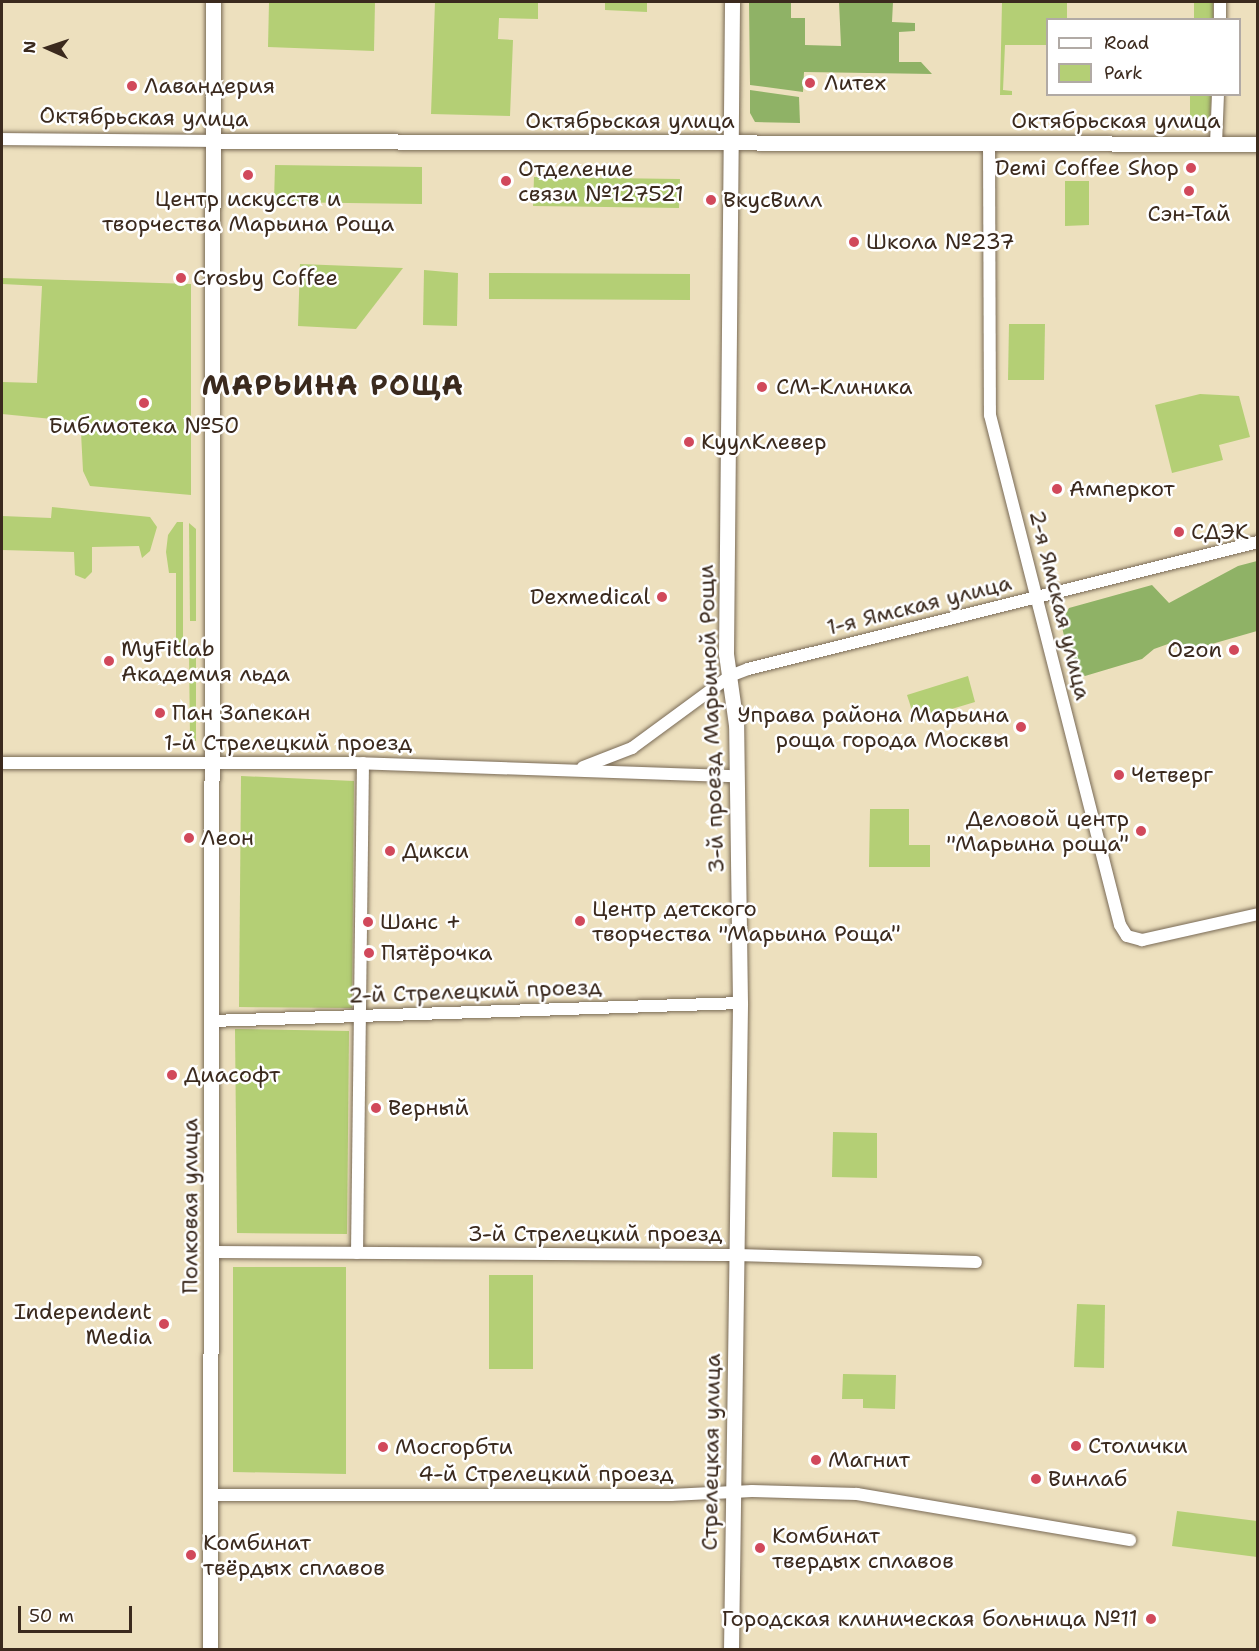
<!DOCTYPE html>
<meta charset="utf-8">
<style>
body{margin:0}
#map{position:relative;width:1259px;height:1651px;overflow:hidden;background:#ede0be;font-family:"Shantell Sans",sans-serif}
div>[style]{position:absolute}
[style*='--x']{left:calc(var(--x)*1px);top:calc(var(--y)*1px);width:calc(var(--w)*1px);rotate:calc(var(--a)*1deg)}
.green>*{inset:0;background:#b4cf75}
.forest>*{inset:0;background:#8fb266}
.roads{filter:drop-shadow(0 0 2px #796a56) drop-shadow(0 0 2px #796a56)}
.minor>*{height:12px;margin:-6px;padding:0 6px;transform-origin:6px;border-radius:6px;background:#fff}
.tertiary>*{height:15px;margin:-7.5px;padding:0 7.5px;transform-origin:7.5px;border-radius:7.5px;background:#fff}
.dots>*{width:16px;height:16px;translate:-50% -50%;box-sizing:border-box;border:3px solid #fff;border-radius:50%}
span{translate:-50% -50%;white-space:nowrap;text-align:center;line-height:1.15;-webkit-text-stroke:5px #fff;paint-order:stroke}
.poi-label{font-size:22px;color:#3b2a1e}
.left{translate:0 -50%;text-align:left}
.right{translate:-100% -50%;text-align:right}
.street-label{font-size:22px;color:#3b2a1e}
.district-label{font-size:28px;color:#3b2a1e;font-weight:700;letter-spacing:1.5px}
.frame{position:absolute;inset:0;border:3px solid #3b2a1e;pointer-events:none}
.legend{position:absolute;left:1046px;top:18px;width:195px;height:78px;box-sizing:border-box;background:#fff;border:2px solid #b1aaa5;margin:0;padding:8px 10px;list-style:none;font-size:18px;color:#3b2a1e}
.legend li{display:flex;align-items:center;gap:12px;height:30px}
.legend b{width:30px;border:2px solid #b1aaa5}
.north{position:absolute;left:18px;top:18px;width:60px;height:60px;-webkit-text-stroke:4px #fff;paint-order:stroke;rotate:273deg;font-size:16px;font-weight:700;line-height:24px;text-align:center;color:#3b2a1e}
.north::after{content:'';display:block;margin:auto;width:21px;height:27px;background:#3b2a1e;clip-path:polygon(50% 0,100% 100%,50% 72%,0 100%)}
.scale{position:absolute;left:18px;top:1606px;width:114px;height:27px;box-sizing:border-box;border:3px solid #3b2a1e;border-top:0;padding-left:8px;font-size:18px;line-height:21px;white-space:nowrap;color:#3b2a1e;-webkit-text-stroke:4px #fff;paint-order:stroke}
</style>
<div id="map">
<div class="green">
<div style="clip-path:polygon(269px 2px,375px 2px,374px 51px,268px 47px)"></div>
<div style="clip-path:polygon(435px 2px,538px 2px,538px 19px,499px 18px,498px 39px,513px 40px,510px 116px,431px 114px)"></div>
<div style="clip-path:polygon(605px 2px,647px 2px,647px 12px,605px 10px)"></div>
<div style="clip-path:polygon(1002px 2px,1067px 2px,1067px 19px,1048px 20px,1047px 45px,1005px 45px,1003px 90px,1012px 91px,1012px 95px,1000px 95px)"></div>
<div style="clip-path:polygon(1194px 2px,1213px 2px,1213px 19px,1194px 19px)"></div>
<div style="clip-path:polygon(1190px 95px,1211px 95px,1210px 120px,1190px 120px)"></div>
<div style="clip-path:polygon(275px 165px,422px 167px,422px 204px,274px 202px)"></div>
<div style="clip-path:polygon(534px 177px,680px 179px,679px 208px,533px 206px)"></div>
<div style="clip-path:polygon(1065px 181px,1089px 181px,1089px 225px,1065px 226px)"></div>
<div style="clip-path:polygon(300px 264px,403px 268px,356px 329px,298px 326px)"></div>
<div style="clip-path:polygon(424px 270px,458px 273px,457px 326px,423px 325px)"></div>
<div style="clip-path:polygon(489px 273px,690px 274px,690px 300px,489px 299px)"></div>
<div style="clip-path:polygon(2px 278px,191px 284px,191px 495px,90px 486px,83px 471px,81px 433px,72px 421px,2px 414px,2px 382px,37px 383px,42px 286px,2px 284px)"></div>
<div style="clip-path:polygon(1009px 324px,1045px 324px,1044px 380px,1008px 380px)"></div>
<div style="clip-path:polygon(1200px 394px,1239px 396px,1250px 437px,1219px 445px,1223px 460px,1172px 473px,1155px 405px)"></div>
<div style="clip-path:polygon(52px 507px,150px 517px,157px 527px,150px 551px,142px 558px,139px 546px,92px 547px,92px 572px,85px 579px,75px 575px,74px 552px,2px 550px,2px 516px,51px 518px)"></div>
<div style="clip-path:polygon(177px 522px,183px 522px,183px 657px,176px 658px,176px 573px,169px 573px,166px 552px,168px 535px)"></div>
<div style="clip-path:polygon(189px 523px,196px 529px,196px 621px,190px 621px)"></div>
<div style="clip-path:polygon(189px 651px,196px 651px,196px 741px,190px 741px)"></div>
<div style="clip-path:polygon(968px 676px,975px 702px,915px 720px,907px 695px)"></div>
<div style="clip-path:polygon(241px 776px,354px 781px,352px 1008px,239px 1007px)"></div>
<div style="clip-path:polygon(870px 809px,909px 809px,909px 845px,930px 845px,930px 867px,869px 867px)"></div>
<div style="clip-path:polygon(235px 1029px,349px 1031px,347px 1234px,237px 1233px)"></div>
<div style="clip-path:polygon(833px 1132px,877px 1133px,877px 1178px,832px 1177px)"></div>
<div style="clip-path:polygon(233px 1267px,346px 1267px,346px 1474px,233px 1472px)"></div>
<div style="clip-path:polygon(489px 1275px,533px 1275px,533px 1369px,489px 1369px)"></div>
<div style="clip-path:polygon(1077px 1304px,1105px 1305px,1104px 1368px,1074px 1367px)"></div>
<div style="clip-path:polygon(843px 1374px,896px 1375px,895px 1409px,863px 1408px,863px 1399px,842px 1399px)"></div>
<div style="clip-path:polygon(1177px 1511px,1257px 1521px,1257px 1557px,1172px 1546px)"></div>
</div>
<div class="forest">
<div style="clip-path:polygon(749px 2px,791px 2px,791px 18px,805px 18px,805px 45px,841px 46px,839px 2px,893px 2px,892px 22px,915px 23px,915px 31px,899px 32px,899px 62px,921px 62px,932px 74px,804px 72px,803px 92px,750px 85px)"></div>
<div style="clip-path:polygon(750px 90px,799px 97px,800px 123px,755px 122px,750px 113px)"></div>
<div style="clip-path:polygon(1257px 561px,1257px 631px,1184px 652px,1168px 644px,1154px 649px,1142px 659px,1085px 676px,1072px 669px,1061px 623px,1069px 608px,1152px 585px,1169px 603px,1238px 566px)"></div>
</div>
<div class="roads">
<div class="minor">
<div style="--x:1220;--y:20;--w:18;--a:-90"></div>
<div style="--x:2;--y:139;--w:212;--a:0.5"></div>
<div style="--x:989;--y:143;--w:272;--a:89.8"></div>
<div style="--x:990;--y:415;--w:526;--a:75.7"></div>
<div style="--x:1120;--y:925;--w:13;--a:58"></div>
<div style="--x:1127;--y:936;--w:16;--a:15"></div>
<div style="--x:1142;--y:940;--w:119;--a:-12.6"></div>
<div style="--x:1216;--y:144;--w:50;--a:-87.7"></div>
<div style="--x:2;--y:763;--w:352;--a:0"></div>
<div style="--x:354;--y:763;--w:381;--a:2"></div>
<div style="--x:583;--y:767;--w:53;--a:-21.2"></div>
<div style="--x:632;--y:748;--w:122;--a:-36.3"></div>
<div style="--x:730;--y:676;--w:19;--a:-21"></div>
<div style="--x:748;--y:669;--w:526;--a:-13.98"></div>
<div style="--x:212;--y:1021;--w:528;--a:-1.95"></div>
<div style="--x:214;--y:1252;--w:523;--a:0.33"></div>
<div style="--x:737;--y:1255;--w:239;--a:1.7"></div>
<div style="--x:357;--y:1253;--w:490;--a:-89.3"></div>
<div style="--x:210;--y:1495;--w:461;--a:0"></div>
<div style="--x:671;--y:1495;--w:81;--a:-2.8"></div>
<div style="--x:752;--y:1491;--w:105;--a:1.6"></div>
<div style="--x:857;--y:1494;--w:277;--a:9.6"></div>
</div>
<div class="tertiary">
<div style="--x:214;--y:141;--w:1044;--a:0.16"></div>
<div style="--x:210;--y:1650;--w:1648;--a:-89.9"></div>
<div style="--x:731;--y:1650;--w:647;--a:-89.2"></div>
<div style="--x:740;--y:1003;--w:278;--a:-90.8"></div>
<div style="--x:736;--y:725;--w:72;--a:-98"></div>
<div style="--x:726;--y:654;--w:652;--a:-89.47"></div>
</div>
</div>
<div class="dots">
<div style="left:810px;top:83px;background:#d1495b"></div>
<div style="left:132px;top:86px;background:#d1495b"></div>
<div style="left:1191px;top:168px;background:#d1495b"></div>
<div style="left:248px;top:175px;background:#d1495b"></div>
<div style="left:506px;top:181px;background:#d1495b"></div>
<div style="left:1189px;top:191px;background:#d1495b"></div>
<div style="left:711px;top:200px;background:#d1495b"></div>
<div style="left:854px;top:242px;background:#d1495b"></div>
<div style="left:181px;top:278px;background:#d1495b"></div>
<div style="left:762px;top:387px;background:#d1495b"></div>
<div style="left:144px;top:403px;background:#d1495b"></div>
<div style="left:689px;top:442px;background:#d1495b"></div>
<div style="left:1057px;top:489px;background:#d1495b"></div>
<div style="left:1179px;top:532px;background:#d1495b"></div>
<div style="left:662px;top:597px;background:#d1495b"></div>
<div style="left:1234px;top:650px;background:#d1495b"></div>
<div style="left:109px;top:661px;background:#d1495b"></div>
<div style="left:160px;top:713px;background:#d1495b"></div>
<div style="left:1021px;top:727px;background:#d1495b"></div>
<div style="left:1119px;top:775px;background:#d1495b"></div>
<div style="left:1141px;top:831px;background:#d1495b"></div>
<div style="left:189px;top:838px;background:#d1495b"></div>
<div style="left:390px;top:851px;background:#d1495b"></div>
<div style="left:580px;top:921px;background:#d1495b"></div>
<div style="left:368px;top:922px;background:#d1495b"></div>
<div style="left:369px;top:953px;background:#d1495b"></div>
<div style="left:172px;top:1075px;background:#d1495b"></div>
<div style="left:376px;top:1108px;background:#d1495b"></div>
<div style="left:164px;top:1324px;background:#d1495b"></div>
<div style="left:1076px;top:1446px;background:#d1495b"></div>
<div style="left:383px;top:1447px;background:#d1495b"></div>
<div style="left:816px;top:1460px;background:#d1495b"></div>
<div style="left:1036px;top:1479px;background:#d1495b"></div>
<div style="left:760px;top:1548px;background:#d1495b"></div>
<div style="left:191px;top:1555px;background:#d1495b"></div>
<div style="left:1151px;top:1619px;background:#d1495b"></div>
</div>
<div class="poi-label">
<span class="left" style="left:824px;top:83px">Литех</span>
<span class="left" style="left:144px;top:86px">Лавандерия</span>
<span class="left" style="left:518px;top:181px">Отделение<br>связи №127521</span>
<span class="right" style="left:1179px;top:168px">Demi Coffee Shop</span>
<span style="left:248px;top:211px">Центр искусств и<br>творчества Марьина Роща</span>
<span class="left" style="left:723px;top:200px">ВкусВилл</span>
<span style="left:1189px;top:214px">Сэн-Тай</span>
<span class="left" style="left:866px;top:242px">Школа №237</span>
<span class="left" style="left:193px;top:278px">Crosby Coffee</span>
<span class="left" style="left:776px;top:387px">СМ-Клиника</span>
<span style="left:144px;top:426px">Библиотека №50</span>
<span class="left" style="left:701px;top:442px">КуулКлевер</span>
<span class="left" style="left:1069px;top:489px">Амперкот</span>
<span class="left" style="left:1191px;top:532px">СДЭК</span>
<span class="right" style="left:650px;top:597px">Dexmedical</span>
<span class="left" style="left:121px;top:661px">MyFitlab<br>Академия льда</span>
<span class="right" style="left:1222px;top:650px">Ozon</span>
<span class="left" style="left:172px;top:713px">Пан Запекан</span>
<span class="right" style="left:1009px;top:727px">Управа района Марьина<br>роща города Москвы</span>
<span class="left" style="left:1131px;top:775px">Четверг</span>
<span class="right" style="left:1129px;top:831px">Деловой центр<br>"Марьина роща"</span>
<span class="left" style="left:201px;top:838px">Леон</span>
<span class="left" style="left:402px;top:851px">Дикси</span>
<span class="left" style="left:592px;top:921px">Центр детского<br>творчества "Марьина Роща"</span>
<span class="left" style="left:380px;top:922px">Шанс +</span>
<span class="left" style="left:381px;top:953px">Пятёрочка</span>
<span class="left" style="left:184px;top:1075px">Диасофт</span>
<span class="left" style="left:388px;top:1108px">Верный</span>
<span class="right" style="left:152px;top:1324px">Independent<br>Media</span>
<span class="left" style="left:1088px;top:1446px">Столички</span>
<span class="left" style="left:395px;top:1447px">Мосгорбти</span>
<span class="left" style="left:828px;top:1460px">Магнит</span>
<span class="left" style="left:1048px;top:1479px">Винлаб</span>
<span class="left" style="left:772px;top:1548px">Комбинат<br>твердых сплавов</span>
<span class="left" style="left:203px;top:1555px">Комбинат<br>твёрдых сплавов</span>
<span class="right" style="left:1138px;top:1619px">Городская клиническая больница №11</span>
</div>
<div class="street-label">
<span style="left:144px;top:117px;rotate:1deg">Октябрьская улица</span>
<span style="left:630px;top:121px">Октябрьская улица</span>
<span style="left:1116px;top:121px">Октябрьская улица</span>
<span style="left:919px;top:605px;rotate:-14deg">1-я Ямская улица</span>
<span style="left:1060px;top:605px;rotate:76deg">2-я Ямская улица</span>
<span style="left:711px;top:719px;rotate:-92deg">3-й проезд Марьиной Рощи</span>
<span style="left:288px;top:743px">1-й Стрелецкий проезд</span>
<span style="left:475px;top:991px;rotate:-2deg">2-й Стрелецкий проезд</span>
<span style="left:190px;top:1206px;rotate:-90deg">Полковая улица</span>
<span style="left:595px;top:1234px">3-й Стрелецкий проезд</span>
<span style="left:711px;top:1452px;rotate:-89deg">Стрелецкая улица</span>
<span style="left:546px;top:1474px">4-й Стрелецкий проезд</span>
</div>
<div class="district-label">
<span style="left:333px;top:385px">МАРЬИНА РОЩА</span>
</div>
<div class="frame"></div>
<ul class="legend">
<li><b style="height:8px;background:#fff"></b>Road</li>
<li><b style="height:16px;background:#b4cf75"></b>Park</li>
</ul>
<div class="north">N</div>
<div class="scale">50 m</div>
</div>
